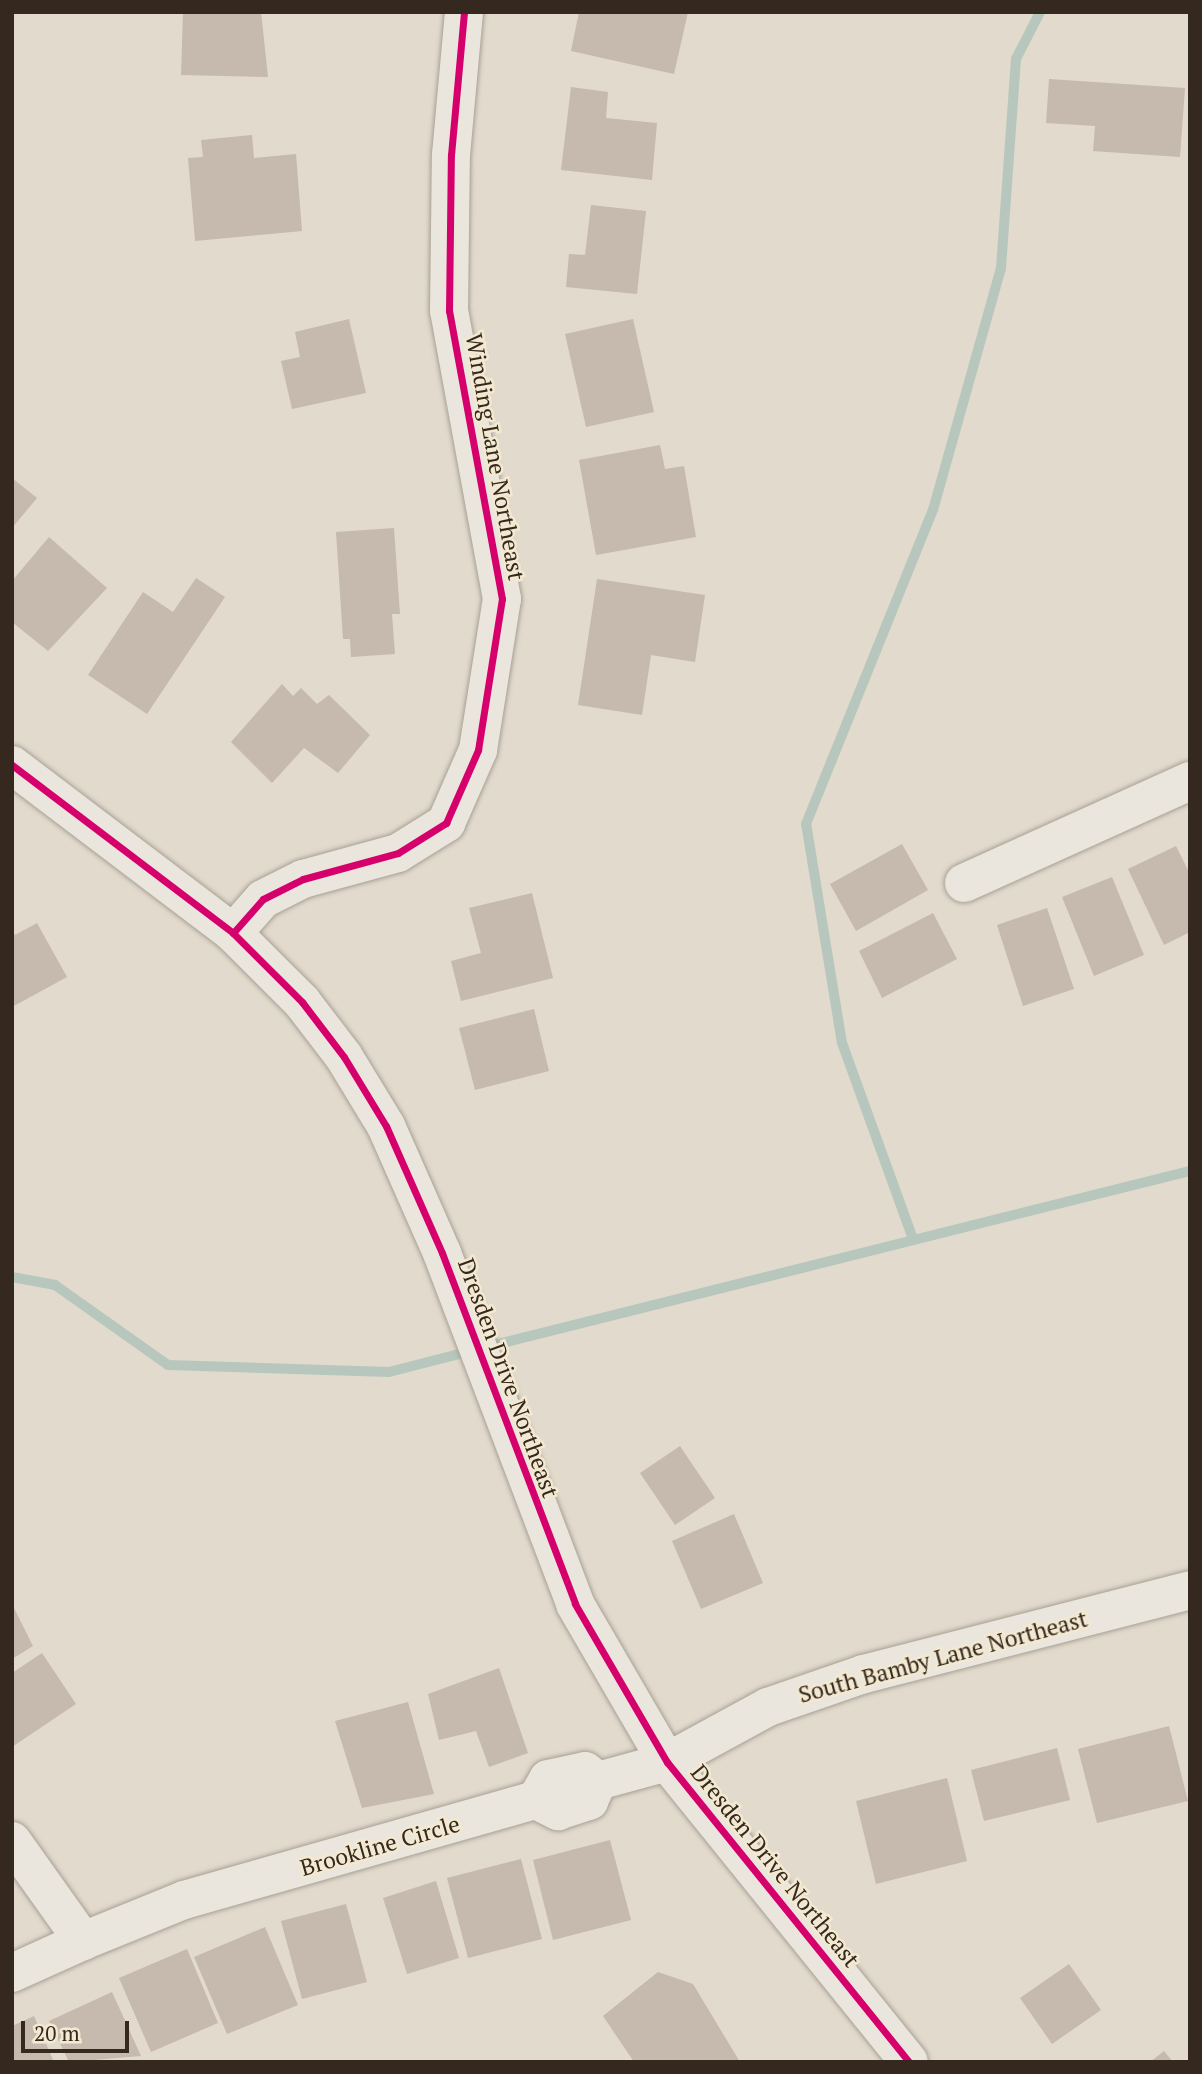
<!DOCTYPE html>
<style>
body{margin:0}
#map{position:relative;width:1202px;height:2074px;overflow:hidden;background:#e2dacc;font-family:"PT Serif",serif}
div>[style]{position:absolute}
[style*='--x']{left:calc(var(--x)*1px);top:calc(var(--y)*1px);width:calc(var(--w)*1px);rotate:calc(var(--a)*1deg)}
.stream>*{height:10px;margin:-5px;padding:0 5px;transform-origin:5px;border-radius:5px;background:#b7c7bd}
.building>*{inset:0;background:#c6b9ad}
.roads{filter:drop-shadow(0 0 2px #a7a095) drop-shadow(0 0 2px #a7a095)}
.minor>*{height:38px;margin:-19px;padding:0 19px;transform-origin:19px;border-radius:19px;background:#eae6dd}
.cycleway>*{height:7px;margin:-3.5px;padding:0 3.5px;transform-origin:3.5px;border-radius:3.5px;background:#d6006c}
span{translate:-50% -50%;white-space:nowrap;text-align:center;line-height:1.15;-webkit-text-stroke:5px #f3e9d1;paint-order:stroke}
.street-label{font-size:23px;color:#35281e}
.frame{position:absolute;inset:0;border:14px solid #35281e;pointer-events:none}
.scale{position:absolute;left:21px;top:2021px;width:108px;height:32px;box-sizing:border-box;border:4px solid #35281e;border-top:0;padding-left:9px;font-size:21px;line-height:24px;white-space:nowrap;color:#35281e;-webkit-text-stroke:5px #f3e9d1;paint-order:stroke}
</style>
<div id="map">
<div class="stream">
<div style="--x:913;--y:1239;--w:208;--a:-109.9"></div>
<div style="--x:842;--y:1043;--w:222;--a:-99.3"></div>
<div style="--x:806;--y:824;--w:339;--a:-68"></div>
<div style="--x:933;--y:510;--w:251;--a:-74.3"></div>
<div style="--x:1001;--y:268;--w:210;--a:-85.9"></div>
<div style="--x:1016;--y:59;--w:53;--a:-62.9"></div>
<div style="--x:12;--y:1277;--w:44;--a:10.5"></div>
<div style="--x:55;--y:1285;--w:138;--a:35.3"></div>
<div style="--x:168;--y:1365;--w:221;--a:1.8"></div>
<div style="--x:389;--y:1372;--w:85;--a:-14.4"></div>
<div style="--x:486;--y:1347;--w:726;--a:-14.04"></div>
</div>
<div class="building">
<div style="clip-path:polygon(183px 12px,261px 12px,268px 77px,181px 75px)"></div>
<div style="clip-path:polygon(579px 12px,688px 12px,674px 74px,571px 51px)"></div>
<div style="clip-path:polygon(1049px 79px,1185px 88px,1180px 157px,1093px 151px,1095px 126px,1046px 123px)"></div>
<div style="clip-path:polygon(571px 87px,608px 92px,606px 118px,657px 123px,652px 180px,561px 170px)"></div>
<div style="clip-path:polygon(252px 135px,254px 158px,296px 154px,302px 231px,195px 241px,188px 158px,203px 157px,201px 140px)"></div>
<div style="clip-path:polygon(591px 205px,646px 211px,637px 294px,566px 287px,569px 254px,585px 255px)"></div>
<div style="clip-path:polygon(349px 319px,366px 393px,292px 409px,281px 361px,300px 357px,295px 332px)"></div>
<div style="clip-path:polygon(633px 319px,654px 412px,586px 427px,565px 334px)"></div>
<div style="clip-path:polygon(660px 445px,665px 469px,684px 466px,696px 537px,596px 555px,579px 460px)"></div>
<div style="clip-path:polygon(12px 478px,37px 498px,12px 528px)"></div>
<div style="clip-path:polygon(394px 528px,400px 614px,392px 614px,395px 654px,351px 657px,350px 639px,343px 639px,336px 532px)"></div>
<div style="clip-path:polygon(49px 537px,107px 588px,48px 651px,12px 622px,12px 581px)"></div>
<div style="clip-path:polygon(196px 578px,225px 597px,147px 714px,88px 675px,143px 592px,173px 612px)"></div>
<div style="clip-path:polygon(597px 579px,705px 595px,695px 662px,651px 655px,642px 715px,578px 705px)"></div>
<div style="clip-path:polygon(282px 684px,293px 696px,301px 688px,317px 704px,329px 695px,370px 735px,338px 773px,304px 748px,272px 783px,231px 742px)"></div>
<div style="clip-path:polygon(902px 844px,928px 890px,856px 931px,830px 884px)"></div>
<div style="clip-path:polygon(1176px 846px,1190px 874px,1190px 932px,1164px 945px,1128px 869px)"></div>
<div style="clip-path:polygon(1112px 877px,1144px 955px,1094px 976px,1062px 897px)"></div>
<div style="clip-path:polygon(532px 893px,553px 978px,461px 1001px,451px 961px,481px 953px,469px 908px)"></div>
<div style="clip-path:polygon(1047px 908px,1074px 989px,1023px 1006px,997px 925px)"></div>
<div style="clip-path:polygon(933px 913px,957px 959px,882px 998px,859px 951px)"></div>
<div style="clip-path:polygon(37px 923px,67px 977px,12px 1007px,12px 930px,15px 935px)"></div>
<div style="clip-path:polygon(534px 1009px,549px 1071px,475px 1090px,459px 1028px)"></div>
<div style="clip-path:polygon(680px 1446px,715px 1498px,675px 1525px,640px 1473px)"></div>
<div style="clip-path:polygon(734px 1514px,763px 1583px,701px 1609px,672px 1541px)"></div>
<div style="clip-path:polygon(12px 1604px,33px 1646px,12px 1659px)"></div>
<div style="clip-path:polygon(42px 1653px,76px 1704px,12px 1747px,12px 1673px)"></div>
<div style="clip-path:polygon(499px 1668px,528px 1753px,489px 1767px,476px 1731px,439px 1740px,428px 1694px)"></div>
<div style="clip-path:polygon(408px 1702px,434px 1794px,362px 1808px,335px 1721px)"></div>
<div style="clip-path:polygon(1169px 1726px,1188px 1801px,1097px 1823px,1078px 1749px)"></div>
<div style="clip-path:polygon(1057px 1748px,1070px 1800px,984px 1821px,971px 1770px)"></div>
<div style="clip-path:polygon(947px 1778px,967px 1861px,876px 1884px,856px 1801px)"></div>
<div style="clip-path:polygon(610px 1840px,631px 1920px,553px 1940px,533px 1860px)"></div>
<div style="clip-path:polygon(521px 1859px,542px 1939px,468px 1958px,447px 1878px)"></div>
<div style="clip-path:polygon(436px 1881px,459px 1958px,407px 1974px,383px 1898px)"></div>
<div style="clip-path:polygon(346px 1904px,367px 1982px,302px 1999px,281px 1921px)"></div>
<div style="clip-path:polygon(265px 1927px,298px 2005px,227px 2034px,194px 1957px)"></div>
<div style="clip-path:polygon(187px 1949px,218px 2023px,151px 2052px,119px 1978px)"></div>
<div style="clip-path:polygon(1069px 1964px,1101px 2010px,1052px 2044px,1020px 1998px)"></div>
<div style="clip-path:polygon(658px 1972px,693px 1984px,740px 2062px,634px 2062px,603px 2016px)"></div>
<div style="clip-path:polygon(112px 1992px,141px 2056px,69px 2062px,49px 2021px)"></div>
<div style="clip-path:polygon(34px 2016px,54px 2062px,12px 2062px,12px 2026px)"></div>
<div style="clip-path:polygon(1164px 2051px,1173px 2062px,1150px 2062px)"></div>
</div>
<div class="roads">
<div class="minor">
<div style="--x:12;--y:765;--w:278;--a:37.2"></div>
<div style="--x:233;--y:933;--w:98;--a:45"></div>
<div style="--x:302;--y:1002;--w:69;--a:52.6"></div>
<div style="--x:344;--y:1057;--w:81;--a:58.7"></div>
<div style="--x:386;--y:1126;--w:139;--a:66.2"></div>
<div style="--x:442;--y:1253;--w:375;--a:69.2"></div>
<div style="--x:575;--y:1604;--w:183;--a:59.8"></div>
<div style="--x:667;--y:1762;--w:385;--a:51.1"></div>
<div style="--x:964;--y:883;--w:248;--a:-24.3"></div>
<div style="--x:233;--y:933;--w:45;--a:-48.6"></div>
<div style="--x:263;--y:899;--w:45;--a:-26.6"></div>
<div style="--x:303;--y:879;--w:98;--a:-15.3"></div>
<div style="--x:398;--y:853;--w:57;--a:-32"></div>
<div style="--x:446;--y:823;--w:80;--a:-66.3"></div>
<div style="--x:478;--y:750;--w:153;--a:-81"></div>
<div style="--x:502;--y:599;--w:293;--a:-100.4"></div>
<div style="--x:449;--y:311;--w:156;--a:-89.3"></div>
<div style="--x:451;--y:155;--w:144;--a:-84.8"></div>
<div style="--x:598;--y:1781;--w:72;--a:-15.4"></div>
<div style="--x:667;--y:1762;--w:115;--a:-28.6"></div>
<div style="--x:768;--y:1707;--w:102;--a:-19"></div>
<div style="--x:864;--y:1674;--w:337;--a:-14.4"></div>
<div style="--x:536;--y:1800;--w:25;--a:27"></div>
<div style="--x:558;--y:1811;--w:33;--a:-18"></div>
<div style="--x:589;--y:1801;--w:22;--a:-66"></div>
<div style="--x:12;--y:1841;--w:123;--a:54.6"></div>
<div style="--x:83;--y:1941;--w:109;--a:-22.1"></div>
<div style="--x:184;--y:1900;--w:366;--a:-15.9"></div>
<div style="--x:536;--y:1800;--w:24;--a:-60"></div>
<div style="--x:548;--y:1779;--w:38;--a:-12"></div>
<div style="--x:585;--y:1771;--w:16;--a:38"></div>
<div style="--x:12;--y:1973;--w:78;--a:-24.3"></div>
</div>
</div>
<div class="cycleway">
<div style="--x:12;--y:765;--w:278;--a:37.2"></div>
<div style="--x:233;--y:933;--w:98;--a:45"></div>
<div style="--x:302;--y:1002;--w:69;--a:52.6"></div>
<div style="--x:344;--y:1057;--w:81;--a:58.7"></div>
<div style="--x:386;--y:1126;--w:139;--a:66.2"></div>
<div style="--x:442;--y:1253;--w:375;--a:69.2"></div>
<div style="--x:575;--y:1604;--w:183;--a:59.8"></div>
<div style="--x:667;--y:1762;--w:385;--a:51.1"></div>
<div style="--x:233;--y:933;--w:45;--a:-48.6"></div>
<div style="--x:263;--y:899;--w:45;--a:-26.6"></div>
<div style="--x:303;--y:879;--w:98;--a:-15.3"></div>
<div style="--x:398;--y:853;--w:57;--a:-32"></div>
<div style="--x:446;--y:823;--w:80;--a:-66.3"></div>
<div style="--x:478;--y:750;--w:153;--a:-81"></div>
<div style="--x:502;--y:599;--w:293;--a:-100.4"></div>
<div style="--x:449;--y:311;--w:156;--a:-89.3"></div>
<div style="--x:451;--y:155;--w:144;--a:-84.8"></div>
</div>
<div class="street-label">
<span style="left:495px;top:457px;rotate:80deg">Winding Lane Northeast</span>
<span style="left:508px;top:1378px;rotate:70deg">Dresden Drive Northeast</span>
<span style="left:943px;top:1657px;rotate:-15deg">South Bamby Lane Northeast</span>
<span style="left:380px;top:1846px;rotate:-16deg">Brookline Circle</span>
<span style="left:775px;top:1866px;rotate:51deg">Dresden Drive Northeast</span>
</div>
<div class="frame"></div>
<div class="scale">20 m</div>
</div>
